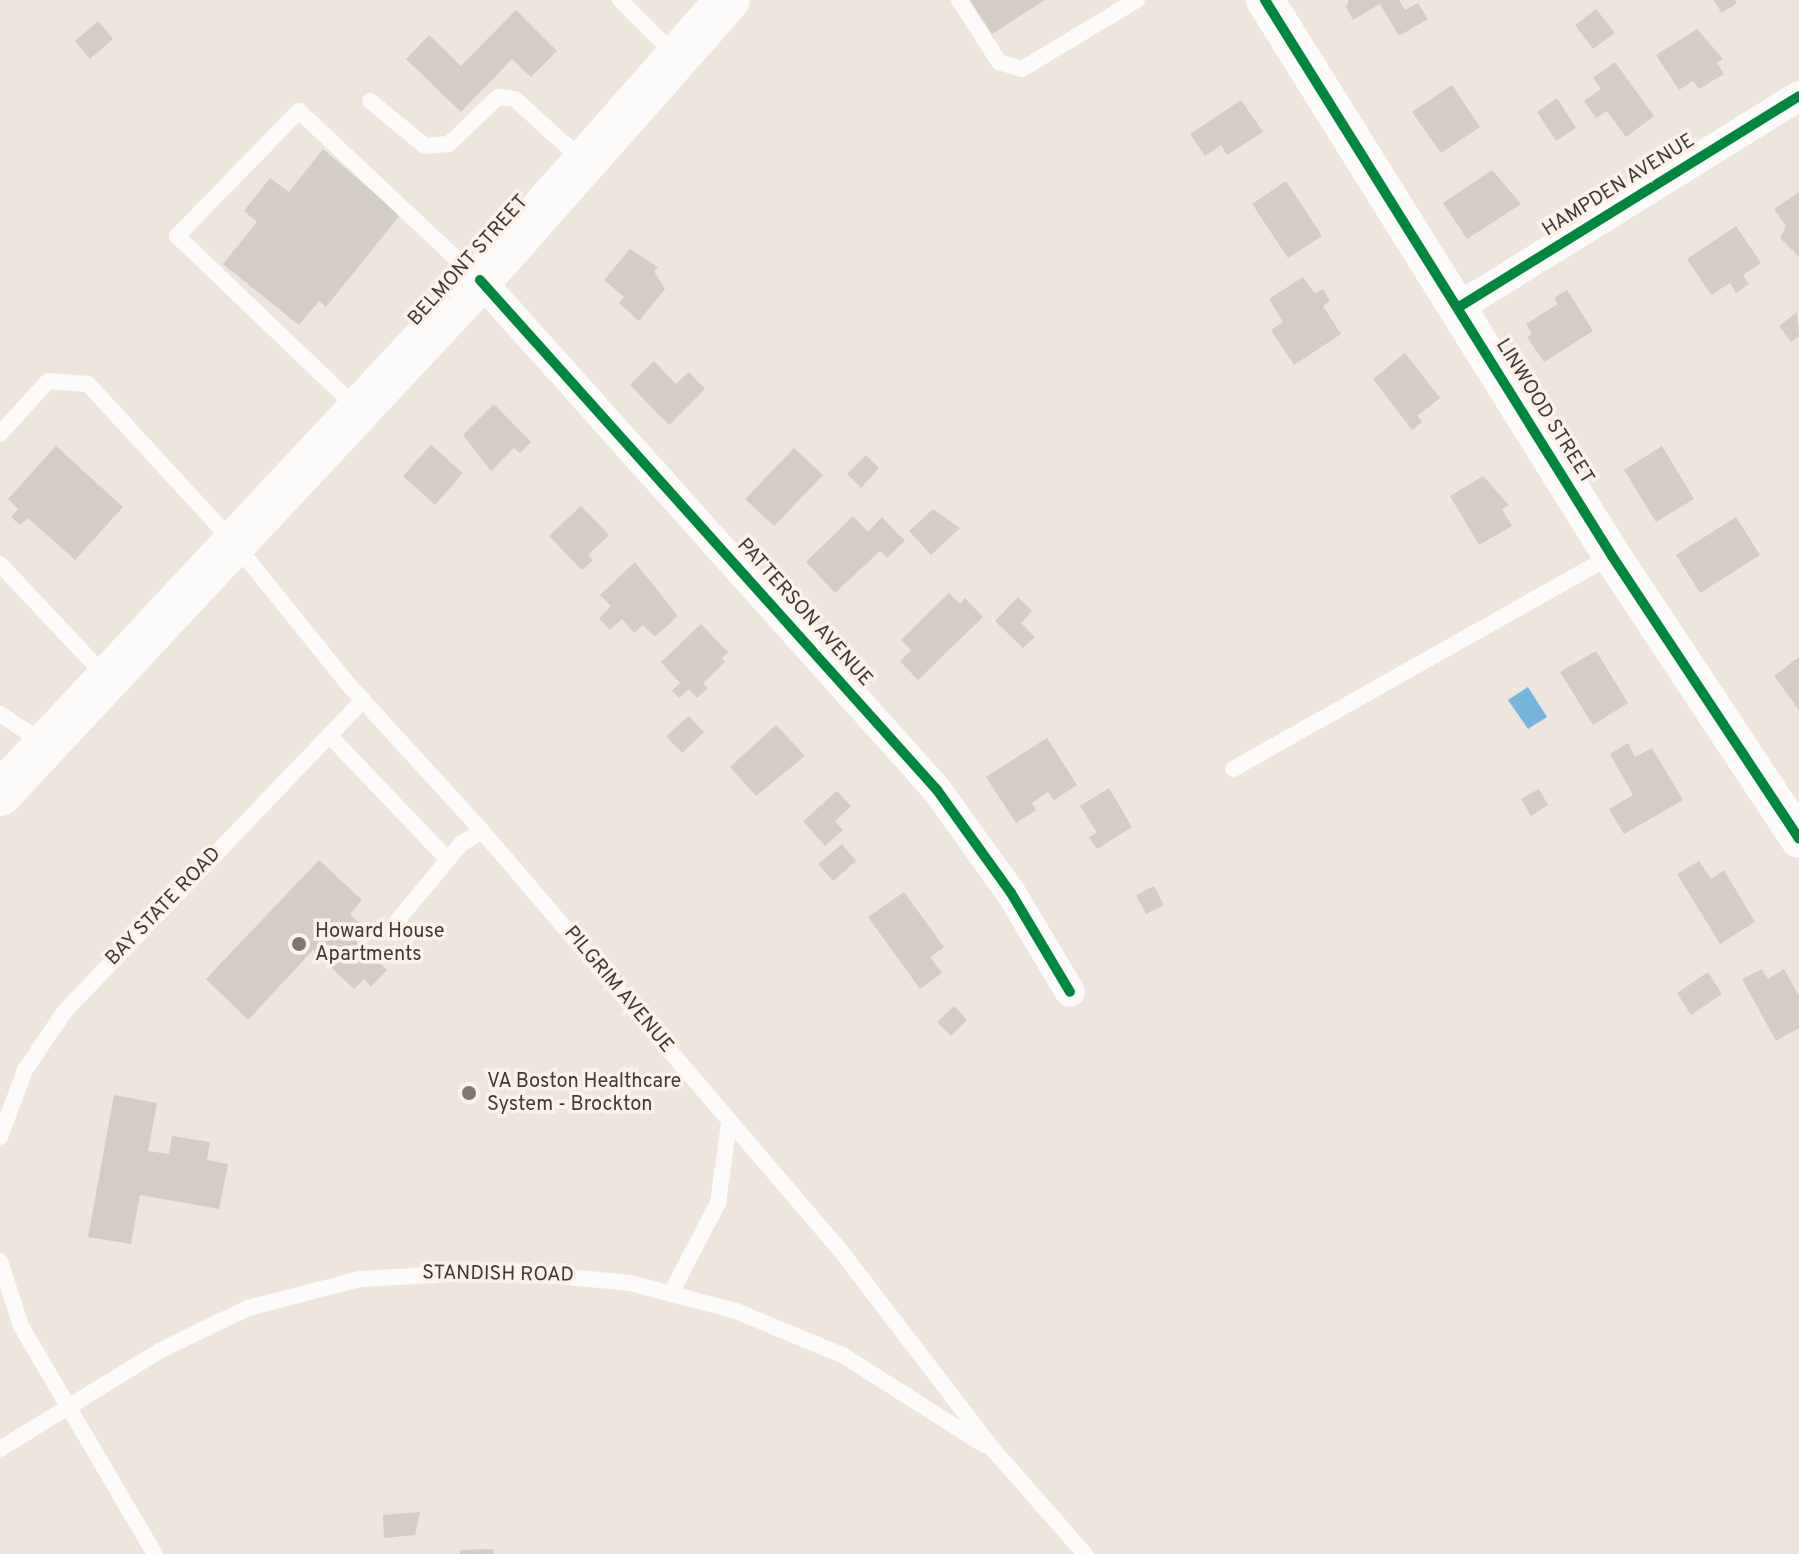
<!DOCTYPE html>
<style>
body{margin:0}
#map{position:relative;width:1799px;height:1554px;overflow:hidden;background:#eee5dc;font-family:Overpass,sans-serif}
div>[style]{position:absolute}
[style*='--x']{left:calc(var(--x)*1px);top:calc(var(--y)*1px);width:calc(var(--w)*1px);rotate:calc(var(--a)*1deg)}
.water>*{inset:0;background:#74b5de}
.building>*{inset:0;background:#d4cdc5}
.service>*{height:16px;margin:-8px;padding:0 8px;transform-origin:8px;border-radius:8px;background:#fcfbfa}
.minor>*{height:30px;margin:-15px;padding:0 15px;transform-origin:15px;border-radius:15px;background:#fcfbfa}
.tertiary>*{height:38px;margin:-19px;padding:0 19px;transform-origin:19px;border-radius:19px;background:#fcfbfa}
.secondary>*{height:44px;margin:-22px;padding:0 22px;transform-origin:22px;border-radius:22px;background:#fcfbfa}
.cycleway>*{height:10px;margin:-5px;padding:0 5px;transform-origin:5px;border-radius:5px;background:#00873e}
.dots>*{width:22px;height:22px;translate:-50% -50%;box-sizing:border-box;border:4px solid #fdf2e9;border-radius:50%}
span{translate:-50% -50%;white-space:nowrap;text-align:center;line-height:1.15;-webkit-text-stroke:7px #fdf2e9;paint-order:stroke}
.street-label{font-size:20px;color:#413a34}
.poi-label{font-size:20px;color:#413a34}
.left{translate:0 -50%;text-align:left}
</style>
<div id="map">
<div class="water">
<div style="clip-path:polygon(1528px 687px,1547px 717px,1528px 729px,1508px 700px)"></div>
</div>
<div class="building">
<div style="clip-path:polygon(970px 0,1045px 0,992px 34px)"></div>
<div style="clip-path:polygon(1349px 0,1399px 0,1405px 10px,1418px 3px,1428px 19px,1399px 36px,1380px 4px,1353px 20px,1346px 7px)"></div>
<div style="clip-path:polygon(1713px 0,1735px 0,1737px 3px,1722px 13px)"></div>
<div style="clip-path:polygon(1596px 9px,1615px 33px,1593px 49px,1575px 25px)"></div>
<div style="clip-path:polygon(516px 10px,557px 51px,531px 77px,512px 59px,461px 112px,406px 59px,429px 35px,461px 66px)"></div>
<div style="clip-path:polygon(98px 21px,113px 39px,90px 59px,75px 41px)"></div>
<div style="clip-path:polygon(1697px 29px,1723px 59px,1717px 63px,1724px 74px,1699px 89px,1693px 81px,1679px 90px,1656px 55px)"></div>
<div style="clip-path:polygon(1615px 62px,1654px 116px,1626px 137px,1607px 111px,1596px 118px,1584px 101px,1601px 89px,1593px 78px)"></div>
<div style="clip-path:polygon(1452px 85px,1480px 127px,1441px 153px,1412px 112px)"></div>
<div style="clip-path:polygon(1557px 98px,1576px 128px,1556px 141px,1537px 112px)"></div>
<div style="clip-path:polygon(1241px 100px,1263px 132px,1227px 155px,1221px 145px,1205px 156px,1190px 134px)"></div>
<div style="clip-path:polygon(323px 149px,400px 215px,326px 307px,319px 301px,299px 325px,223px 264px,257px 222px,244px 211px,270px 178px,289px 192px)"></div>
<div style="clip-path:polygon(1492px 170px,1521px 204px,1467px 239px,1443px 203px)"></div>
<div style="clip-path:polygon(1286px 181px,1322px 236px,1288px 258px,1252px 204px)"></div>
<div style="clip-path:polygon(1799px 192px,1799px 257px,1780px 238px,1786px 226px,1774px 209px)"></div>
<div style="clip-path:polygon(1736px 226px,1761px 263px,1743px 275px,1749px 284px,1736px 293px,1730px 283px,1711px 295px,1687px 259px)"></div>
<div style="clip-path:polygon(630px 249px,658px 267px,654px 271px,665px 289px,639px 321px,619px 303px,624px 297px,604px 280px)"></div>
<div style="clip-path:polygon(1303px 277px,1315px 294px,1323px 289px,1330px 301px,1323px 306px,1341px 334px,1294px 365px,1271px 330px,1283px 322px,1269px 299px)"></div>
<div style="clip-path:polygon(1567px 290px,1593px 331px,1544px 362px,1527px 337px,1532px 334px,1526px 324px,1558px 304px,1554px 298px)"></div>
<div style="clip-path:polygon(1797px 312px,1799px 336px,1791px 342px,1779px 326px)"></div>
<div style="clip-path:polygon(1405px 353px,1440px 398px,1417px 416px,1422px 422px,1412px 430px,1373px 379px)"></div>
<div style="clip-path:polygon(654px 361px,676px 384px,689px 372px,705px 389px,669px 425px,630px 385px)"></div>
<div style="clip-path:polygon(494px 404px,531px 442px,520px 453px,514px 448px,491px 471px,463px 435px)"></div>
<div style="clip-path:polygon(431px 445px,463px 473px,435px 505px,403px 476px)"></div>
<div style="clip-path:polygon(56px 446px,123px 507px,75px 560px,28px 518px,20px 525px,11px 517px,18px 509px,8px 499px)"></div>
<div style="clip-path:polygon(1662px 446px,1694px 499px,1656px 522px,1624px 470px)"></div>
<div style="clip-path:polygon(794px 448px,823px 475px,774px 526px,745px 499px)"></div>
<div style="clip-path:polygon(866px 455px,879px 468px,861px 488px,847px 474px)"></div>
<div style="clip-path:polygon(1483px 476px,1509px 505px,1502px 509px,1512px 526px,1479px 545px,1450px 496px)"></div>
<div style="clip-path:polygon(581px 506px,609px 535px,588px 555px,593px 560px,582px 570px,549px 536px)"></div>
<div style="clip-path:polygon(933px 509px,960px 528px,931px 555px,909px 531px)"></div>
<div style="clip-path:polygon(853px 516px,868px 532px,882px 517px,905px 541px,887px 558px,880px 551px,835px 593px,806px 562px)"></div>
<div style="clip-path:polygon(1736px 517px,1760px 555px,1700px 593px,1676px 555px)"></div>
<div style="clip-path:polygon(635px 562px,678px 616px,655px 637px,643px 625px,634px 633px,622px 619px,610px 630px,599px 618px,611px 606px,600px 595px)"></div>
<div style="clip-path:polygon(949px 593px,960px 604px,965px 598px,983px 617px,918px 680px,900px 661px,911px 650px,901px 640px)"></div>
<div style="clip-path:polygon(1018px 597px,1032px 611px,1021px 623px,1035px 637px,1023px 648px,995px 621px)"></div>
<div style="clip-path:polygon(701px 624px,728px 652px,722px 658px,725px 662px,703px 683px,708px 688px,697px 698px,689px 689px,679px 698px,672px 691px,680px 683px,661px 662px)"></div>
<div style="clip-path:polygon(1596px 651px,1628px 703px,1593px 725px,1560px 672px)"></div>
<div style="clip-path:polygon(1799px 657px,1799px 710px,1774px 676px)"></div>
<div style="clip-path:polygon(689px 716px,704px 732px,682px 753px,666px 736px)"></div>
<div style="clip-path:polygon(776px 725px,805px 756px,756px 796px,730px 767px)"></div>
<div style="clip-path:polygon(1047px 738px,1077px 785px,1054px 800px,1048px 792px,1032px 803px,1036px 810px,1016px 823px,986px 777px)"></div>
<div style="clip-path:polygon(1628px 743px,1635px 757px,1652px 748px,1683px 800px,1624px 834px,1609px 809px,1633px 795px,1610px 754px)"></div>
<div style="clip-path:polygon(1109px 788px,1132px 827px,1097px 849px,1089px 837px,1097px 833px,1080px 806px)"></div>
<div style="clip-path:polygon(1539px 789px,1548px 805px,1531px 816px,1521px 799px)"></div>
<div style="clip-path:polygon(837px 791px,851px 806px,835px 821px,843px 830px,825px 846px,803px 821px)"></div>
<div style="clip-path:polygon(842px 844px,856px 861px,833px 881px,818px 864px)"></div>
<div style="clip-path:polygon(319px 860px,362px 900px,350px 914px,364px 927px,353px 938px,387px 970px,371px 987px,364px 979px,354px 989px,313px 950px,248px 1020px,206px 979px)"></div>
<div style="clip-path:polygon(1699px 861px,1711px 879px,1724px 870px,1755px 922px,1720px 944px,1677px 874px)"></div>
<div style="clip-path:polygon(1154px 886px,1164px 905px,1146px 914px,1136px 895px)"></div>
<div style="clip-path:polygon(904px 892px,944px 947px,930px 957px,942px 973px,920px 989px,868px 917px)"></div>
<div style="clip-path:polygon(1762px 969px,1768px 979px,1784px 969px,1799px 996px,1799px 1028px,1776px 1041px,1742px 979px)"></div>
<div style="clip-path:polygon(1708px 972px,1722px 994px,1691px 1015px,1677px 993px)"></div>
<div style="clip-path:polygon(954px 1006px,967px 1020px,951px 1036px,937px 1022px)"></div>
<div style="clip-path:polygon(114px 1095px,157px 1103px,148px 1151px,169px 1154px,172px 1136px,210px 1142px,207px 1160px,228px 1164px,219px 1209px,140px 1195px,131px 1244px,88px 1237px)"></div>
<div style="clip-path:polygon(420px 1512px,415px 1535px,384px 1538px,383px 1515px)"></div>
<div style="clip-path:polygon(494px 1549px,494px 1554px,460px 1554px,460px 1550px)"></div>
</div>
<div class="service">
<div style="--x:620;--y:0;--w:79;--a:45"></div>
<div style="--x:959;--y:0;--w:74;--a:57.2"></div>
<div style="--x:999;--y:62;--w:24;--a:17"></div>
<div style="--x:1022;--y:69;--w:134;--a:-31"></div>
<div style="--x:370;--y:101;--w:71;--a:39.3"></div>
<div style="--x:425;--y:146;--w:24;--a:-5"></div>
<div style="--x:449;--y:144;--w:68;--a:-43.8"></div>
<div style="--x:498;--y:97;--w:17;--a:7"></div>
<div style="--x:515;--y:99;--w:91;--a:42.3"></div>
<div style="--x:357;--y:408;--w:249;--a:-136.3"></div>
<div style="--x:177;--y:236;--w:175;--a:-45.7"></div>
<div style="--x:299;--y:111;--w:245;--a:43.2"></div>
<div style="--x:0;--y:434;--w:72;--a:-47.8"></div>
<div style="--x:48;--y:381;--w:40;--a:4.3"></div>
<div style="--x:88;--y:384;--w:217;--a:47.4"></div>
<div style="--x:235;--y:544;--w:179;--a:51.1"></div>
<div style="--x:347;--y:683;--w:200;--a:47.6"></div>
<div style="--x:482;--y:831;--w:551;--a:49.49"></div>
<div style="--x:840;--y:1250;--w:256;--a:52.5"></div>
<div style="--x:996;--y:1453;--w:135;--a:48.6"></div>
<div style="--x:0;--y:564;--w:156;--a:46.8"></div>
<div style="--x:0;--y:714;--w:54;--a:33.7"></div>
<div style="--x:329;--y:735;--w:171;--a:46.4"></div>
<div style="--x:1233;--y:769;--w:434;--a:-29.4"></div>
<div style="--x:397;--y:921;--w:100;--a:-50.3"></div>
<div style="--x:461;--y:844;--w:25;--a:-32"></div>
<div style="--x:0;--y:1137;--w:72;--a:-69.5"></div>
<div style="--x:25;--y:1070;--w:71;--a:-55.9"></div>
<div style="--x:65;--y:1011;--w:431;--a:-46.2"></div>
<div style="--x:0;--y:1261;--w:68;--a:72.1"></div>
<div style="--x:21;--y:1326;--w:264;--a:59.6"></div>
<div style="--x:672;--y:1291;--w:99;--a:-62.4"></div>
<div style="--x:718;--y:1203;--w:80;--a:-82.1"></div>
<div style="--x:0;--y:1449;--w:189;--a:-31.6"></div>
<div style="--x:161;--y:1350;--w:97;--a:-25.8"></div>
<div style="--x:248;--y:1308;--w:116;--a:-14.5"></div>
<div style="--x:360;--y:1279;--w:146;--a:-3.1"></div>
<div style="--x:506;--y:1271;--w:125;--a:5.5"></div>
<div style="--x:630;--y:1283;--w:110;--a:14.8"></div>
<div style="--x:736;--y:1311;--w:117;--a:22.6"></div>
<div style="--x:844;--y:1356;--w:166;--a:32.4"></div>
</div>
<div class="minor">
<div style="--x:480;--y:280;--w:685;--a:48.14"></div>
<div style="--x:937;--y:790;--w:127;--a:54.3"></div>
<div style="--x:1011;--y:893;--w:115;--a:59.2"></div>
<div style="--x:1459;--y:307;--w:400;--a:-31.8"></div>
</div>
<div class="tertiary">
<div style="--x:1265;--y:0;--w:655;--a:58.03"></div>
<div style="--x:1612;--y:556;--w:339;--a:56.5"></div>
</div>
<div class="secondary">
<div style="--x:0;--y:794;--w:703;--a:-46.96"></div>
<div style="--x:480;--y:280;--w:374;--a:-48.5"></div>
</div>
<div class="cycleway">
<div style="--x:1265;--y:0;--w:655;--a:58.03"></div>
<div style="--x:1612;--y:556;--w:339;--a:56.5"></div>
<div style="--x:480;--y:280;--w:685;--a:48.14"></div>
<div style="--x:937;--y:790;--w:127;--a:54.3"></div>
<div style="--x:1011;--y:893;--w:115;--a:59.2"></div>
<div style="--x:1459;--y:307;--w:400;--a:-31.8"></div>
</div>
<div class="dots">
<div style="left:299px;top:944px;background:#7e766f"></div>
<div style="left:469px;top:1093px;background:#7e766f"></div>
</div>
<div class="street-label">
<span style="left:1619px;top:186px;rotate:-32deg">HAMPDEN AVENUE</span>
<span style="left:469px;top:261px;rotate:-48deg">BELMONT STREET</span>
<span style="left:1544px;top:412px;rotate:58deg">LINWOOD STREET</span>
<span style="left:804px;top:613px;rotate:48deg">PATTERSON AVENUE</span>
<span style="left:164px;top:907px;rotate:-46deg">BAY STATE ROAD</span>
<span style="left:618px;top:990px;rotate:50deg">PILGRIM AVENUE</span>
<span style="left:498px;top:1275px;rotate:1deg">STANDISH ROAD</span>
</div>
<div class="poi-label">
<span class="left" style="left:315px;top:944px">Howard House<br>Apartments</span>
<span class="left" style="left:487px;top:1094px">VA Boston Healthcare<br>System - Brockton</span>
</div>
</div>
